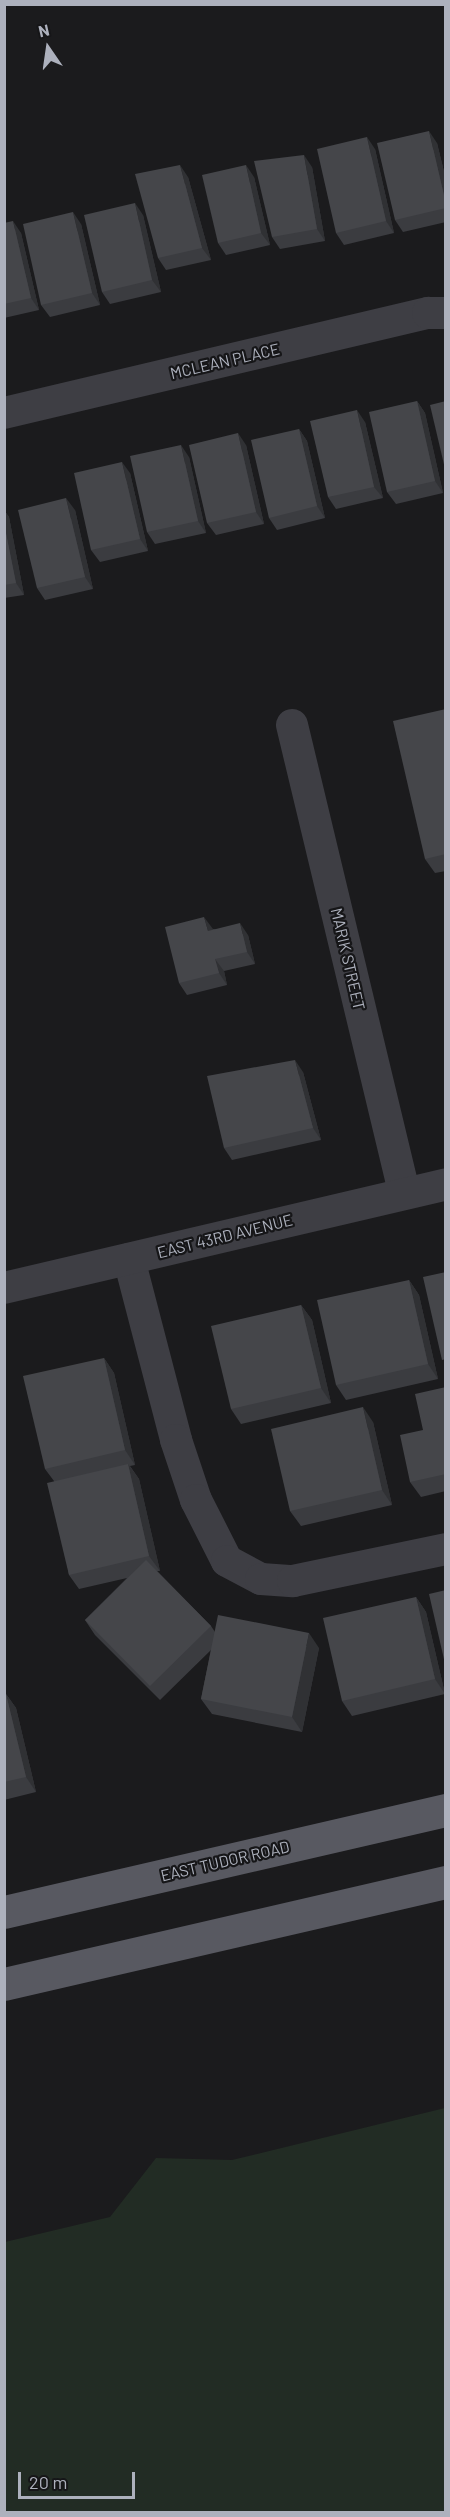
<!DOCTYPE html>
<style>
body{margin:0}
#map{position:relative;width:450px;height:2517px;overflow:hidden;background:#1b1b1d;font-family:Barlow,sans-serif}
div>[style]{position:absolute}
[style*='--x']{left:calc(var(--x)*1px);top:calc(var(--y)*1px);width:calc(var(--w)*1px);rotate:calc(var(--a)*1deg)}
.green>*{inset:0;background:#222c24}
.street>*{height:32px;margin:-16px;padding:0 16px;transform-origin:16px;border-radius:16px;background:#3e3e44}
.primary>*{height:33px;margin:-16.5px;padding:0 16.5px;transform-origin:16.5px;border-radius:16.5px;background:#585961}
.wall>*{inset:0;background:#3b3c40}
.shaded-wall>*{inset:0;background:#303134}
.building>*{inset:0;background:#45464a}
span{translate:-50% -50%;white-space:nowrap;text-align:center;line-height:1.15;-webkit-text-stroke:4.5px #161618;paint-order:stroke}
.street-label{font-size:16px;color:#adb1bd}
.frame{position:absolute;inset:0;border:6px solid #adb1bd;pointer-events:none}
.north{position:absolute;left:18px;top:18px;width:60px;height:60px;-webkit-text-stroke:4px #161618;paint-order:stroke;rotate:347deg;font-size:16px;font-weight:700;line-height:24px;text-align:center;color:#adb1bd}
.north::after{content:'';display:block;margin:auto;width:21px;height:27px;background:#adb1bd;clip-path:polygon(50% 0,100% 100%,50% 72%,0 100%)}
.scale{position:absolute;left:18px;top:2472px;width:117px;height:27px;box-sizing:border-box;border:3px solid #adb1bd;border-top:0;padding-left:8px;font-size:18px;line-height:21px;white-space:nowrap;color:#adb1bd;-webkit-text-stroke:4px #161618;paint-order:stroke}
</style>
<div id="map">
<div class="green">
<div style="clip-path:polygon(445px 2108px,445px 2512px,5px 2512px,5px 2242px,110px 2217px,156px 2158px,232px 2160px)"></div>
</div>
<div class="street">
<div style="--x:4;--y:413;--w:436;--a:-13.3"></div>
<div style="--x:428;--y:313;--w:18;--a:0"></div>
<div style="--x:292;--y:725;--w:481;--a:76.5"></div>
<div style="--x:129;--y:1259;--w:187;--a:75.4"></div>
<div style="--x:176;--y:1440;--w:63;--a:71.6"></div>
<div style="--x:196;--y:1500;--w:68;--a:63.1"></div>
<div style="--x:227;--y:1561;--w:38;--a:28"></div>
<div style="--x:261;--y:1579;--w:32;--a:4"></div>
<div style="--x:293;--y:1581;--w:156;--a:-11.8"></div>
<div style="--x:4;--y:1288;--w:454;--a:-13.2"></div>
</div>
<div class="primary">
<div style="--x:4;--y:1912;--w:454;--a:-13"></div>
<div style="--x:4;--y:1984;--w:454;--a:-13"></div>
</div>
<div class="wall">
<div style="clip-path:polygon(437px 143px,446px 180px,446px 222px,403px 232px,395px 220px)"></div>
<div style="clip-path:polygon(375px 149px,394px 233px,344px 245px,336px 233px)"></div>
<div style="clip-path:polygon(312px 167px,325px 241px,280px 249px,272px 237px)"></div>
<div style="clip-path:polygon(188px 177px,211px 260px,166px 270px,158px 258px)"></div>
<div style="clip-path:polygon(254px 177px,270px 245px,226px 255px,218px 243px)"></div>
<div style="clip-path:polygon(143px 215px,161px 292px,110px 304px,102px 292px)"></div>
<div style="clip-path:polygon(4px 223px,21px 233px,39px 310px,4px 318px)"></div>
<div style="clip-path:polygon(81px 224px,100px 305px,50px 317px,41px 305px)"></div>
<div style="clip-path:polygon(417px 401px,425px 413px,443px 493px,396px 504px,387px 492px)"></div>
<div style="clip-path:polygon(365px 422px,383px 498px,336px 509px,328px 497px)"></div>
<div style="clip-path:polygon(299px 429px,307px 441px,325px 518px,277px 530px,269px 518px)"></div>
<div style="clip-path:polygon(246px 445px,264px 524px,216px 535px,207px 523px)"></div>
<div style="clip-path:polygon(189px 457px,206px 533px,155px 544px,147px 532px)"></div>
<div style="clip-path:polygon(130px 473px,148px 551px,100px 562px,91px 550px)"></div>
<div style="clip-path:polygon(4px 510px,9px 517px,24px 595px,4px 598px)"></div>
<div style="clip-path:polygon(75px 510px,93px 589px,45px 600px,37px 588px)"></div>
<div style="clip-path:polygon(446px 709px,446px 871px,435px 873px,425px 859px)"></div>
<div style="clip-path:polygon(213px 929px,248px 935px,255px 964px,224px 971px,227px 985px,187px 995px,179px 983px)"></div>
<div style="clip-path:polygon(303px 1072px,321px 1140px,232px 1160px,224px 1148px)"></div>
<div style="clip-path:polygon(409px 1280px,419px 1295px,438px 1379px,346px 1400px,336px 1385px)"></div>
<div style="clip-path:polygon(301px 1305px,312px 1320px,331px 1403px,241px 1424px,231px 1409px)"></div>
<div style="clip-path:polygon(104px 1358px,114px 1373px,135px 1465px,130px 1466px,139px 1479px,160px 1571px,157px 1571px,211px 1626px,215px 1632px,319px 1648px,302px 1732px,212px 1714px,201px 1699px,211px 1650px,160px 1700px,95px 1635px,85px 1620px,127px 1578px,79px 1589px,69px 1575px,54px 1481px,45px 1469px)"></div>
<div style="clip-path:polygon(446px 1387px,446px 1491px,421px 1497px,410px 1482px)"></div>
<div style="clip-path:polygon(373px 1422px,392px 1505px,301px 1526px,290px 1511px)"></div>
<div style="clip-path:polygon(416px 1597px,426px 1612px,445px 1694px,352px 1716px,342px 1701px)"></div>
<div style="clip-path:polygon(4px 1694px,6px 1694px,16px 1708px,36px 1792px,4px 1800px)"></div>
</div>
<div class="shaded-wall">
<div style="clip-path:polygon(429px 131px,437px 143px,446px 180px,446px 204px)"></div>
<div style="clip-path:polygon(367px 137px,375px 149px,394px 233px,386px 221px)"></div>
<div style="clip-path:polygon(304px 155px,312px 167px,325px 241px,317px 229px)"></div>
<div style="clip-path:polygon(180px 165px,188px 177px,211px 260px,202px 248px)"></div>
<div style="clip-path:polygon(246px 165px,254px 177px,270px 245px,261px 233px)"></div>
<div style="clip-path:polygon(135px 203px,143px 215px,161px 292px,152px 280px)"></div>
<div style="clip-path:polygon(73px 212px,81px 224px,100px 305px,92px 293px)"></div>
<div style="clip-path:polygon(13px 221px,21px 233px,39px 310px,31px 298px)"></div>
<div style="clip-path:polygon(417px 401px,425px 413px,443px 493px,435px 481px)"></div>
<div style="clip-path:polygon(357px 410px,365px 422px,383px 498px,374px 487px)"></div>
<div style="clip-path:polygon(299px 429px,307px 441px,325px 518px,317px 506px)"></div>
<div style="clip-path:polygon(238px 433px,246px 445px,264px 524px,256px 512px)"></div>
<div style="clip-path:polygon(181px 445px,189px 457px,206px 533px,198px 521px)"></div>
<div style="clip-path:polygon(122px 462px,130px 473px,148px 551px,140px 539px)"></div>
<div style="clip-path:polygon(66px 498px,75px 510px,93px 589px,85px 577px)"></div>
<div style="clip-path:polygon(4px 510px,9px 517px,24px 595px,16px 583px,4px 523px)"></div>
<div style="clip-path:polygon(204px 917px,213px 929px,216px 943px,208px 931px)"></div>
<div style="clip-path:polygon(240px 923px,248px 935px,255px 964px,247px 952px)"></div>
<div style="clip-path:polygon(215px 959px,224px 971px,227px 985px,219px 973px)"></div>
<div style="clip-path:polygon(295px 1060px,303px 1072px,321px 1140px,313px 1128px)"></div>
<div style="clip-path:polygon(409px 1280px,419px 1295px,438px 1379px,428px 1364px)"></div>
<div style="clip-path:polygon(301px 1305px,312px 1320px,331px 1403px,321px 1388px)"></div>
<div style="clip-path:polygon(104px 1358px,114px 1373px,135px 1465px,125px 1450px)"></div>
<div style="clip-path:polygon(363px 1407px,373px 1422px,392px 1505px,382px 1490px)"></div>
<div style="clip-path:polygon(128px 1464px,139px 1479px,160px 1571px,149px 1556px)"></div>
<div style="clip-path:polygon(416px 1597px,426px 1612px,445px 1694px,435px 1679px)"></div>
<div style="clip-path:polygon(309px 1633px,319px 1648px,302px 1732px,292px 1717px)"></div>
<div style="clip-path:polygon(6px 1694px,16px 1708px,36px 1792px,26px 1777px)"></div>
</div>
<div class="building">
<div style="clip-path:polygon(429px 131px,446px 204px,446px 208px,395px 220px,377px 143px)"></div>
<div style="clip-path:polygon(367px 137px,386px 221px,336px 233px,317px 149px)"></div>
<div style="clip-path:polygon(304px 155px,317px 229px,272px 237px,254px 161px)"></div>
<div style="clip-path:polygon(180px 165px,202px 248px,158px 258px,135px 174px)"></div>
<div style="clip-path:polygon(246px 165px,261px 233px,218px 243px,202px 175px)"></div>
<div style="clip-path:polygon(135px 203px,152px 280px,102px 292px,84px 215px)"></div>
<div style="clip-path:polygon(73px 212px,92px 293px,41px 305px,23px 224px)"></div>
<div style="clip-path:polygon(13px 221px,31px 298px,4px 304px,4px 223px)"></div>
<div style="clip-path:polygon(417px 401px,435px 481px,387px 492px,369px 412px)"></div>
<div style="clip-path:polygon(446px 401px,446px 473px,430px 405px)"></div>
<div style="clip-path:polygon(357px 410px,374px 487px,328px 497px,310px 421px)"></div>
<div style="clip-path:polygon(299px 429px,317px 506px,269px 518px,251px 440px)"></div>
<div style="clip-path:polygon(238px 433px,256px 512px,207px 523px,189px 445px)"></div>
<div style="clip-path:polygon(181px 445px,198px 521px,147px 532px,130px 456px)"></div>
<div style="clip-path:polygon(122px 462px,140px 539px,91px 550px,74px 473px)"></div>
<div style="clip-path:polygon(66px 498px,85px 577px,37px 588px,18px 510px)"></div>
<div style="clip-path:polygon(4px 523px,16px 583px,4px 585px)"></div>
<div style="clip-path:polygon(446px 709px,446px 854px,425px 859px,393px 721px)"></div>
<div style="clip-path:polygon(204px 917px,208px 931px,240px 923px,247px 952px,215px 959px,219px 973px,179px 983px,165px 927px)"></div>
<div style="clip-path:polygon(295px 1060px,313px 1128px,224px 1148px,207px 1076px)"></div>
<div style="clip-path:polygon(446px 1272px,446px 1359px,442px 1360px,423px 1277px)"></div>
<div style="clip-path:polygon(409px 1280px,428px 1364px,336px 1385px,317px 1300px)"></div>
<div style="clip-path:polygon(301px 1305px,321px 1388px,231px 1409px,211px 1326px)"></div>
<div style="clip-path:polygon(104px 1358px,125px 1450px,45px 1469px,23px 1376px)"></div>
<div style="clip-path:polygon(446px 1387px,446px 1474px,410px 1482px,400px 1435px,423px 1430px,415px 1394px)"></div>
<div style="clip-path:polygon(363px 1407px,382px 1490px,290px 1511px,271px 1429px)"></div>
<div style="clip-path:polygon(128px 1464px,149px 1556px,69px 1575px,47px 1483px)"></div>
<div style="clip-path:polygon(146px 1560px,211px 1626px,150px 1686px,85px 1620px)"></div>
<div style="clip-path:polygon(446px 1590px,446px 1668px,429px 1594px)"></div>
<div style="clip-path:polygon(416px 1597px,435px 1679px,342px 1701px,323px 1618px)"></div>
<div style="clip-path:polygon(218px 1615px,309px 1633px,292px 1717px,201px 1699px)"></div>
<div style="clip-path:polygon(4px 1694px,6px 1694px,26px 1777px,4px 1782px)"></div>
</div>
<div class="street-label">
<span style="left:225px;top:361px;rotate:-13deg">MCLEAN PLACE</span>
<span style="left:348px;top:959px;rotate:77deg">MARIK STREET</span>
<span style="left:225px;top:1236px;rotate:-14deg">EAST 43RD AVENUE</span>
<span style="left:225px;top:1861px;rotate:-13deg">EAST TUDOR ROAD</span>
</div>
<div class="frame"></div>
<div class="north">N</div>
<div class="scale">20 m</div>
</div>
